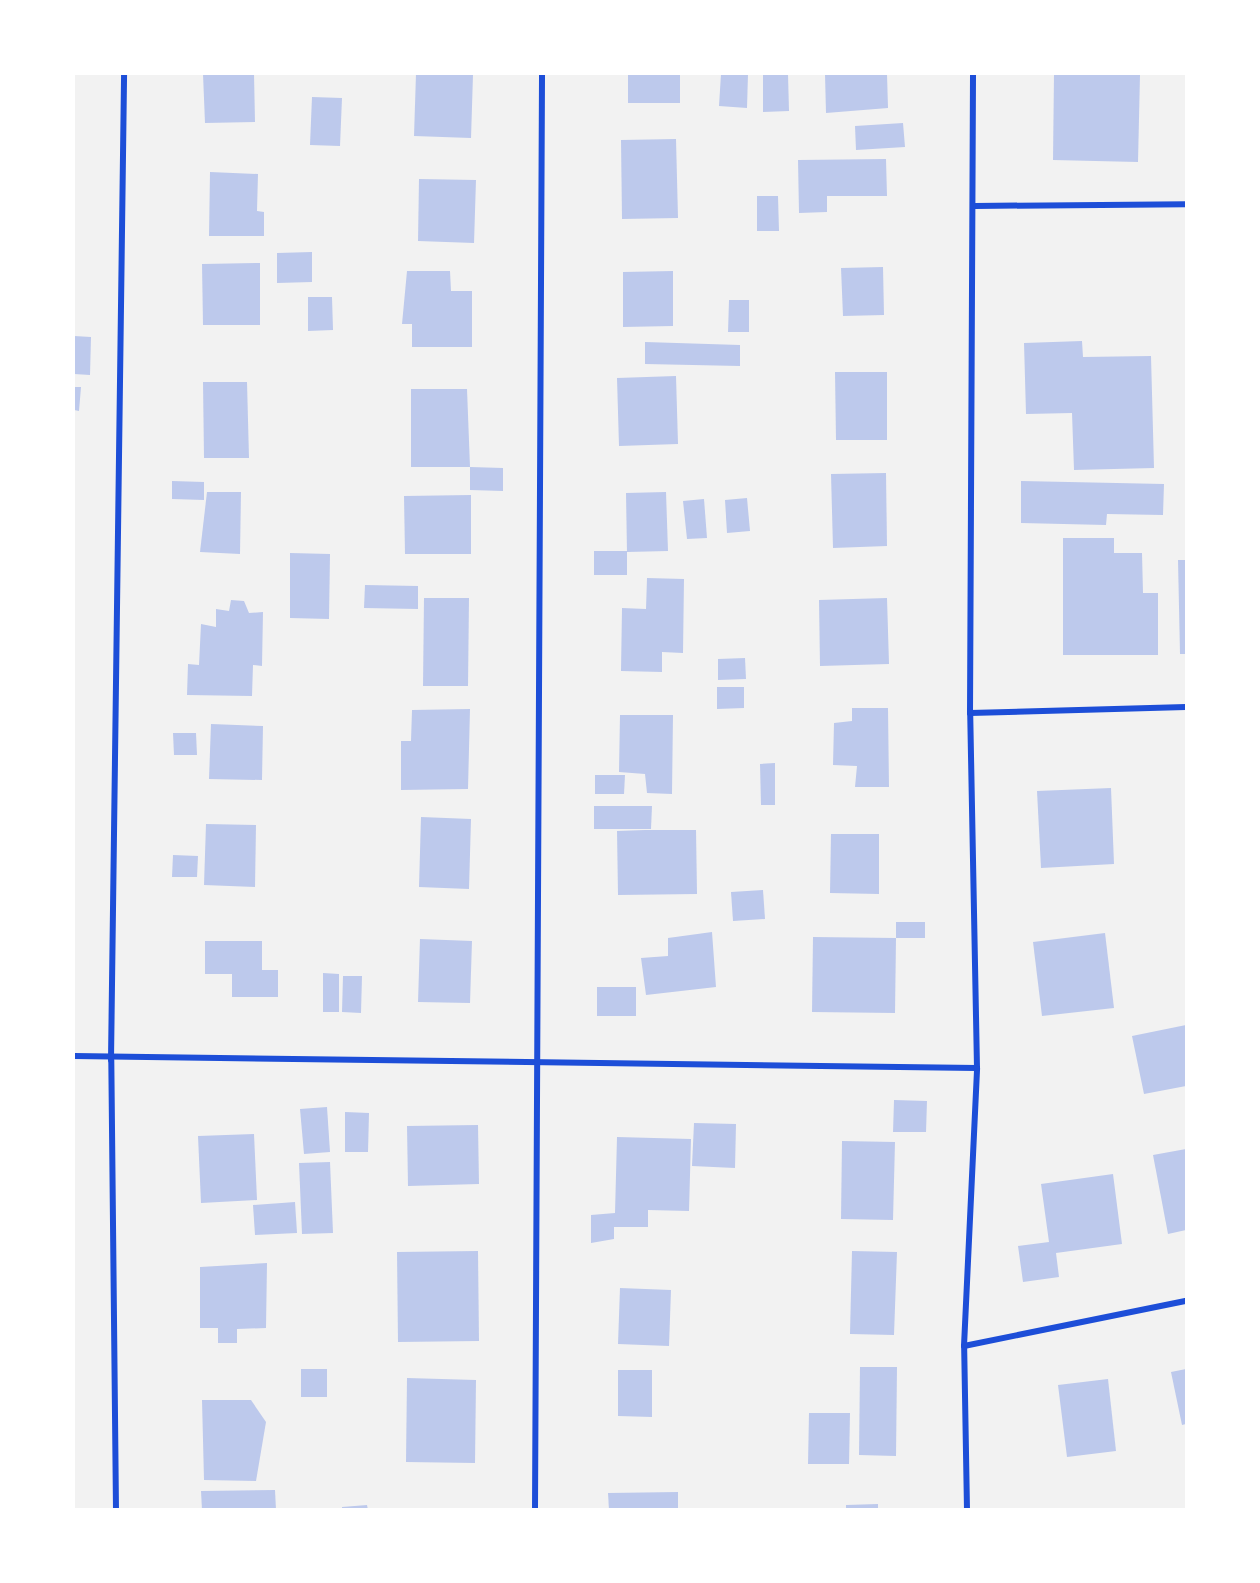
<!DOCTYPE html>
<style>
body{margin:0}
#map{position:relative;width:1260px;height:1583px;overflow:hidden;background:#f2f2f2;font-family:"Sofia Sans Condensed",sans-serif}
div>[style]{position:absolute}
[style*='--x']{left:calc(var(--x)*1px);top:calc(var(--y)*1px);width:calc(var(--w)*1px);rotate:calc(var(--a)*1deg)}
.building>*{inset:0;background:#bdc9ec}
.minor>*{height:6px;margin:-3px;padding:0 3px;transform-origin:3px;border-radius:3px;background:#1d4ed8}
span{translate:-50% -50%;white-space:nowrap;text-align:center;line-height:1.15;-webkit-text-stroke:6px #fff;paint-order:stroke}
.frame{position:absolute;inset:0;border:75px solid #fff;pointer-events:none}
</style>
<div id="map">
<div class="building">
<div style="clip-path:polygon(203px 74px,254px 74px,255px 122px,205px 123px)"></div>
<div style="clip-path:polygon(416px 74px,473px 75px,471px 138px,414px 136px)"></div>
<div style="clip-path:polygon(628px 74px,680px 74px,680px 103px,628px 103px)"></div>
<div style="clip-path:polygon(721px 74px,748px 74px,747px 108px,719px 106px)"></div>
<div style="clip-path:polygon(763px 74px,788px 74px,789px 111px,763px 112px)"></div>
<div style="clip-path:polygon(825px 74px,887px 74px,888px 108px,826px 113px)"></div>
<div style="clip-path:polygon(1054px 74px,1140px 75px,1138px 162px,1053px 160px)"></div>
<div style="clip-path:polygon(312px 97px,342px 98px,340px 146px,310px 145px)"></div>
<div style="clip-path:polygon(903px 123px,905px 147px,856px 150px,855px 126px)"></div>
<div style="clip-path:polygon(676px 139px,678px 218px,622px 219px,621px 140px)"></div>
<div style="clip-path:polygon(886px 159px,887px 196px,827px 196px,827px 212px,799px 213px,798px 160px)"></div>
<div style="clip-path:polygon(210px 172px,258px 174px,257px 211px,264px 212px,264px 236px,209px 236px)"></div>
<div style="clip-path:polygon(419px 179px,476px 180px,474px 243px,418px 241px)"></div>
<div style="clip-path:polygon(757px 196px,778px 196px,779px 231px,757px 231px)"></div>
<div style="clip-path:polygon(312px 252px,312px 282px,277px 283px,277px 253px)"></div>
<div style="clip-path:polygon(260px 263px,260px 325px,203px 325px,202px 264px)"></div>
<div style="clip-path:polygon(883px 267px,884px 315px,843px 316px,841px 268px)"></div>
<div style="clip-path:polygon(407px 271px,450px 271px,451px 291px,472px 291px,472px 347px,412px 347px,412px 324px,402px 324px)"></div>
<div style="clip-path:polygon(673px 271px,673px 326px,623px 327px,623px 272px)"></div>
<div style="clip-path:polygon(308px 297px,332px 297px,333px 330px,308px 331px)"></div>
<div style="clip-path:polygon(729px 300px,749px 300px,749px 332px,728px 332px)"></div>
<div style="clip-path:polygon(74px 336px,91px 337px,90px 375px,74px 374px)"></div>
<div style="clip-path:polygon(1082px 341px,1083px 357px,1151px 356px,1154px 468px,1074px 470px,1072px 413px,1026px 414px,1024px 343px)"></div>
<div style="clip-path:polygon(645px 342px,740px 345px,740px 366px,645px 364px)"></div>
<div style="clip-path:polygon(835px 372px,887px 372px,887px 440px,836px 440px)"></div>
<div style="clip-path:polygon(676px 376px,678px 444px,619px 446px,617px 378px)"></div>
<div style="clip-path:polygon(203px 382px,247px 382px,249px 458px,204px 458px)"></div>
<div style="clip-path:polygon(74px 387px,81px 387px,79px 411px,74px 410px)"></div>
<div style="clip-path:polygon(411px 389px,467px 389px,470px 467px,411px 467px)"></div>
<div style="clip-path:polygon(470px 467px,503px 468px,503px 491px,470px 490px)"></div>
<div style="clip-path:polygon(886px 473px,887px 546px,833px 548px,831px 474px)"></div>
<div style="clip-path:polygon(172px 481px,204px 482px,204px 500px,172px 499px)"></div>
<div style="clip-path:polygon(1021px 481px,1164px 484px,1163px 515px,1107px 514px,1106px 525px,1021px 523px)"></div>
<div style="clip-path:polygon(207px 492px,241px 492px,240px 554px,200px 552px)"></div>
<div style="clip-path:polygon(666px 492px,668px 551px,627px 552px,626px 493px)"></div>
<div style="clip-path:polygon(471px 495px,471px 554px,405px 554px,404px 496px)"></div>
<div style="clip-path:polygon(747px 498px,750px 531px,727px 533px,725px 500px)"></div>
<div style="clip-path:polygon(704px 499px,707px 538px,687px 539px,683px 501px)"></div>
<div style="clip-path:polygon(1063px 538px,1114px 538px,1114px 553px,1142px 553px,1143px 593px,1158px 593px,1158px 655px,1063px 655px)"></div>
<div style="clip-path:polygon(594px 551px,627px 551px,627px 575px,594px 575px)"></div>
<div style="clip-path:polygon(290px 553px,330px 554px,329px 619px,290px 618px)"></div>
<div style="clip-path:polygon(1178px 560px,1186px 560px,1186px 654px,1180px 654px)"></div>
<div style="clip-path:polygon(647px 578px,684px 579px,683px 653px,662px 652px,662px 672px,621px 671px,622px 608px,646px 609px)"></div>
<div style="clip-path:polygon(365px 585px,418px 586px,418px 609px,364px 608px)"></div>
<div style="clip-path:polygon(424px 598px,469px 598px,468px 686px,423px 686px)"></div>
<div style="clip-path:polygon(887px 598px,889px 664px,820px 666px,819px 600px)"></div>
<div style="clip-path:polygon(231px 600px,244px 601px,249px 613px,263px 612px,262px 666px,253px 665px,252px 696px,187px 695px,188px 664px,199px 665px,201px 624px,216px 627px,216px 609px,229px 611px)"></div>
<div style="clip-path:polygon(745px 658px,746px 679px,718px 680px,718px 659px)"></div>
<div style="clip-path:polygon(717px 687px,744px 687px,744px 708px,717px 709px)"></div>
<div style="clip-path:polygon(852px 708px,888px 708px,889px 787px,855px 787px,857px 766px,833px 765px,834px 723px,852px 721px)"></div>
<div style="clip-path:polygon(470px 709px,468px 789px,401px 790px,401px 741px,411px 741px,412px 710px)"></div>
<div style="clip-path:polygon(620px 715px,673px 715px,672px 794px,647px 793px,645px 774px,619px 772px)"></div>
<div style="clip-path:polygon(211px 724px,263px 726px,262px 780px,209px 779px)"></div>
<div style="clip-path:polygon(173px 733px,196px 733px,197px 755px,174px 755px)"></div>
<div style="clip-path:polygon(775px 763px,775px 805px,761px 805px,760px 764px)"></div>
<div style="clip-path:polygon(595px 775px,625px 775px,624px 794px,595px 794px)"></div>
<div style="clip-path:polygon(1111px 788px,1114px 864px,1041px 868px,1037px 791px)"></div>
<div style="clip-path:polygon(594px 806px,652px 806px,651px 829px,594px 829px)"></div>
<div style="clip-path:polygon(421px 817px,471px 819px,469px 889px,419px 887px)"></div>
<div style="clip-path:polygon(206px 824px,256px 825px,255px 887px,204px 885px)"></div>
<div style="clip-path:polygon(645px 830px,696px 830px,697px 894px,618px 895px,617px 831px)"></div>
<div style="clip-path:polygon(831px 834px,879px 834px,879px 894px,830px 893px)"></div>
<div style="clip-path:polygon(173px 855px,198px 856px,197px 877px,172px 877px)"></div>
<div style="clip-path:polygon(763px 890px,765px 919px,733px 921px,731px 892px)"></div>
<div style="clip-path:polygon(896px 922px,925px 922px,925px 938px,896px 938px)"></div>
<div style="clip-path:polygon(712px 932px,716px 987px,646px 995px,641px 958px,668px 956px,668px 938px)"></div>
<div style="clip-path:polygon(1105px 933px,1114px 1008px,1042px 1016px,1033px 942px)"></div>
<div style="clip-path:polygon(813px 937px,896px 938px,895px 1013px,812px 1012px)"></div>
<div style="clip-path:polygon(420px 939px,472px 941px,470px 1003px,418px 1002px)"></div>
<div style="clip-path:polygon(205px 941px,262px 941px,262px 970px,278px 970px,278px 997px,232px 997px,232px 974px,205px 974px)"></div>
<div style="clip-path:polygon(323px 973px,339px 974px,339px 1012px,323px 1012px)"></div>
<div style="clip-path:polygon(343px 976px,362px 976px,361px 1013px,342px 1012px)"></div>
<div style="clip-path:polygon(597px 987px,636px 987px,636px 1016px,597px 1016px)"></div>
<div style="clip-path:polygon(1186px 1025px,1186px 1086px,1144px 1094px,1132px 1036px)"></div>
<div style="clip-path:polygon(894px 1100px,927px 1101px,926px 1132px,893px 1132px)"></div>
<div style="clip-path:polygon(327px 1107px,330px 1152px,304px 1154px,300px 1109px)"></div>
<div style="clip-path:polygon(345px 1112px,369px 1113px,368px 1152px,345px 1152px)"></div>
<div style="clip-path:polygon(694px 1123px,736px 1124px,735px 1168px,692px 1166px)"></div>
<div style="clip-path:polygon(478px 1125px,479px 1184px,408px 1186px,407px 1126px)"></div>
<div style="clip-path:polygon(254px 1134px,257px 1200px,201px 1203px,198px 1136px)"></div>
<div style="clip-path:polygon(617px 1137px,691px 1139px,689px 1211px,648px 1210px,648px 1227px,614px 1227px,614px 1239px,591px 1243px,591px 1215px,615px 1213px)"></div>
<div style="clip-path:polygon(842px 1141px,895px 1142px,893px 1220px,841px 1219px)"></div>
<div style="clip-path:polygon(1186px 1149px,1186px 1230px,1168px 1234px,1153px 1155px)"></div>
<div style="clip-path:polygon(330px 1162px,333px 1233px,302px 1234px,299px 1163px)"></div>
<div style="clip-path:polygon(1113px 1174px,1122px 1244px,1056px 1253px,1059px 1277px,1023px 1282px,1018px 1246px,1049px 1242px,1041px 1184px)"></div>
<div style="clip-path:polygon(295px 1202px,297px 1233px,255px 1235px,253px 1205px)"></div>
<div style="clip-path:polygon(478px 1251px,479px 1341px,398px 1342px,397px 1252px)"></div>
<div style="clip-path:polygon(852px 1251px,897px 1252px,894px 1335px,850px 1334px)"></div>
<div style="clip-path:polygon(267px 1263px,266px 1328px,237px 1329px,237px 1343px,218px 1343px,218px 1328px,200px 1328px,200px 1267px)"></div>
<div style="clip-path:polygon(620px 1288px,671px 1290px,669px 1346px,618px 1344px)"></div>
<div style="clip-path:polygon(860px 1367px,897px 1367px,896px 1456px,859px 1455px)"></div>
<div style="clip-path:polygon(301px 1369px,327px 1369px,327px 1397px,301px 1397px)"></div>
<div style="clip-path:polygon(1186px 1369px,1186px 1424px,1182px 1425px,1171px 1372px)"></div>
<div style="clip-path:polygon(618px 1370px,652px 1370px,652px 1417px,618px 1416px)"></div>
<div style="clip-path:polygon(407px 1378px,476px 1380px,475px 1463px,406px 1462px)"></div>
<div style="clip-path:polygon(1108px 1379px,1116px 1451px,1067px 1457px,1058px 1385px)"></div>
<div style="clip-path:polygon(202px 1400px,251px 1400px,266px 1422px,256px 1481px,204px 1480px)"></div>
<div style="clip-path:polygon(809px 1413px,850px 1413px,849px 1464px,808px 1464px)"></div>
<div style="clip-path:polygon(275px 1490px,276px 1510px,202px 1510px,201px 1491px)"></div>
<div style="clip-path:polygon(678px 1492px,678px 1510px,609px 1510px,608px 1493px)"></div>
<div style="clip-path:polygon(878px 1504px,878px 1510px,846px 1510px,846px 1505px)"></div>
<div style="clip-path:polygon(367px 1505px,368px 1510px,342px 1510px,342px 1507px)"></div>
</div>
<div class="minor">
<div style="--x:975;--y:206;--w:211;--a:-0.5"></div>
<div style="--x:970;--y:713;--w:216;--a:-1.6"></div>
<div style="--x:74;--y:1056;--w:903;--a:0.76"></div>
<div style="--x:964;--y:1346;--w:227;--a:-11.5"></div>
<div style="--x:116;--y:1510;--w:450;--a:-90.6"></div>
<div style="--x:111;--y:1060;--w:986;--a:-89.24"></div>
<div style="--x:535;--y:1510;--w:1436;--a:-89.72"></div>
<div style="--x:967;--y:1510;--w:164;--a:-91"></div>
<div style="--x:964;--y:1346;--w:278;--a:-87.3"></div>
<div style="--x:977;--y:1068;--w:355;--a:-91.1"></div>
<div style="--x:970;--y:713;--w:639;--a:-89.73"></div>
</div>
<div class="frame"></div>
</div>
